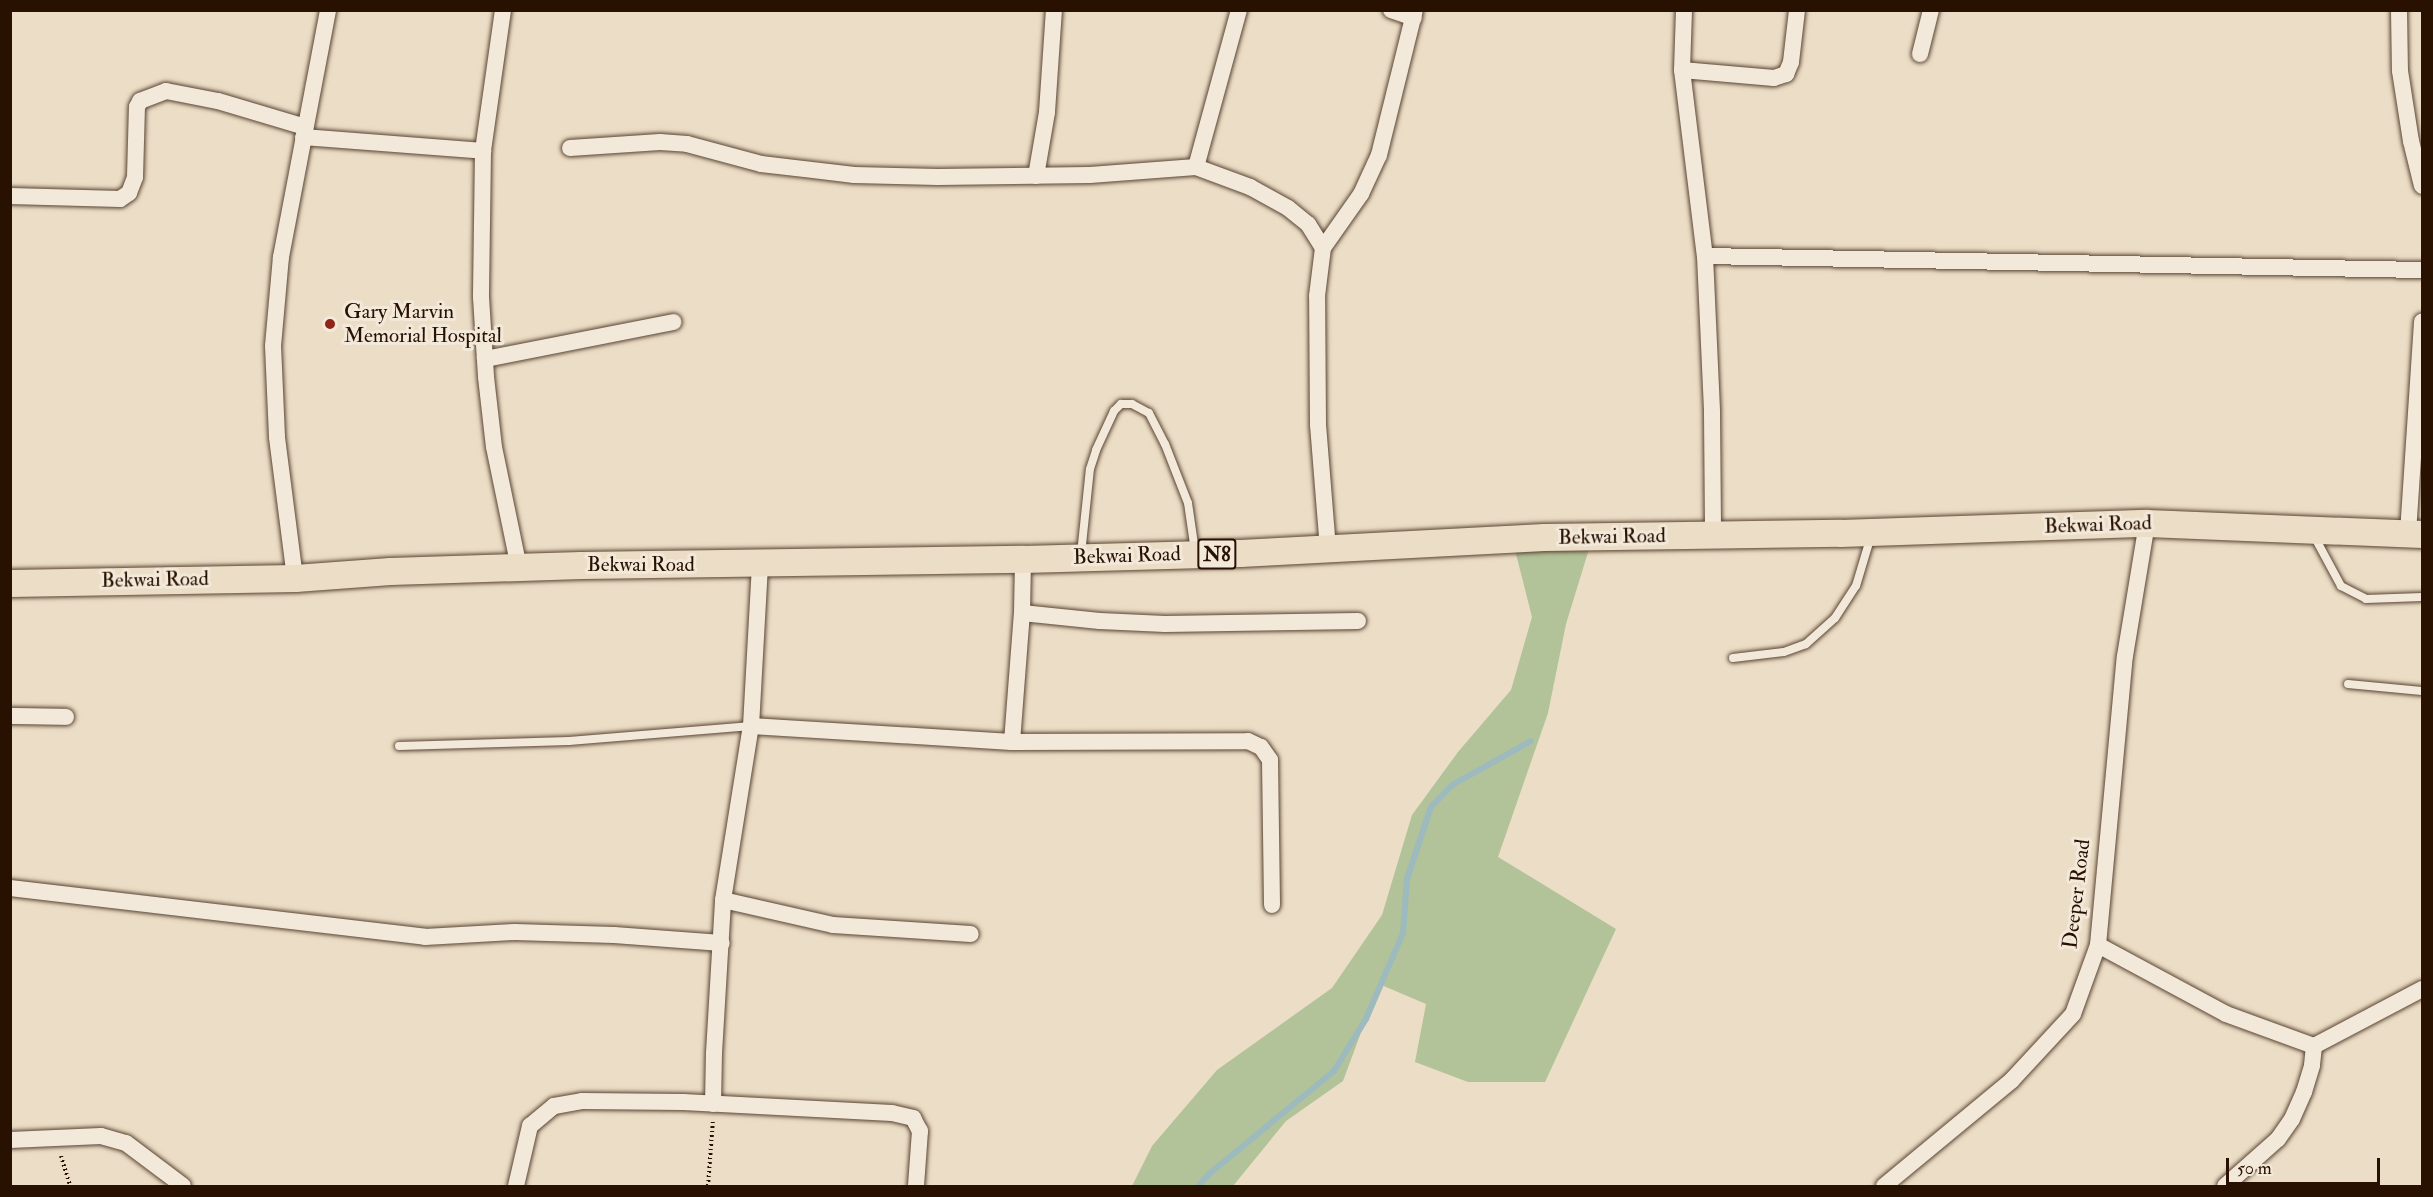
<!DOCTYPE html>
<style>
body{margin:0}
#map{position:relative;width:2433px;height:1197px;overflow:hidden;background:#ecddc6;font-family:"IM FELL Double Pica",serif}
div>[style]{position:absolute}
[style*='--x']{left:calc(var(--x)*1px);top:calc(var(--y)*1px);width:calc(var(--w)*1px);rotate:calc(var(--a)*1deg)}
.green>*{inset:0;background:#b2c299}
.stream>*{height:6px;margin:-3px;padding:0 3px;transform-origin:3px;border-radius:3px;background:#9dbabf}
.path>*{height:4px;margin-top:-2px;transform-origin:0;background:repeating-linear-gradient(90deg,#281100 0 1.5px,transparent 0 4.5px)}
.roads{filter:drop-shadow(0 0 2px #594432) drop-shadow(0 0 2px #594432)}
.service>*{height:8px;margin:-4px;padding:0 4px;transform-origin:4px;border-radius:4px;background:#f3e9da}
.minor>*{height:16px;margin:-8px;padding:0 8px;transform-origin:8px;border-radius:8px;background:#f3e9da}
.trunk>*{height:27px;margin:-13.5px;padding:0 13.5px;transform-origin:13.5px;border-radius:13.5px;background:#ecddc6}
.dots>*{width:16px;height:16px;translate:-50% -50%;box-sizing:border-box;border:3px solid #f3e9da;border-radius:50%}
span{translate:-50% -50%;white-space:nowrap;text-align:center;line-height:1.15;-webkit-text-stroke:6px #f3e9da;paint-order:stroke}
.shield-label span{padding:2px 4px;background:#f3e9da;border:2px solid;border-radius:4px;-webkit-text-stroke-width:0}
.shield-label{font-size:20px;color:#281100;font-weight:700}
.poi-label{font-size:21px;color:#281100}
.left{translate:0 -50%;text-align:left}
.street-label{font-size:21px;color:#281100}
.frame{position:absolute;inset:0;border:12px solid #281100;pointer-events:none}
.scale{position:absolute;left:2226px;top:1158px;width:154px;height:27px;box-sizing:border-box;border:3px solid #281100;border-top:0;padding-left:8px;font-size:18px;line-height:21px;white-space:nowrap;color:#281100;-webkit-text-stroke:4px #f3e9da;paint-order:stroke}
</style>
<div id="map">
<div class="green">
<div style="clip-path:polygon(1589px 549px,1566px 624px,1548px 713px,1498px 857px,1616px 929px,1545px 1082px,1468px 1082px,1415px 1062px,1426px 1004px,1379px 984px,1343px 1081px,1286px 1121px,1233px 1186px,1132px 1186px,1152px 1146px,1217px 1070px,1332px 988px,1382px 915px,1412px 815px,1458px 752px,1511px 690px,1532px 617px,1515px 550px)"></div>
</div>
<div class="stream">
<div style="--x:1198;--y:1186;--w:16;--a:-47"></div>
<div style="--x:1209;--y:1174;--w:162;--a:-39.5"></div>
<div style="--x:1334;--y:1071;--w:61;--a:-58.4"></div>
<div style="--x:1366;--y:1019;--w:94;--a:-66.7"></div>
<div style="--x:1403;--y:933;--w:54;--a:-85.8"></div>
<div style="--x:1407;--y:879;--w:76;--a:-71.6"></div>
<div style="--x:1431;--y:807;--w:30;--a:-46"></div>
<div style="--x:1452;--y:785;--w:90;--a:-29.1"></div>
</div>
<div class="path">
<div style="--x:61;--y:1156;--w:31;--a:73"></div>
<div style="--x:708;--y:1186;--w:66;--a:-85.7"></div>
</div>
<div class="roads">
<div class="service">
<div style="--x:2313;--y:534;--w:59;--a:61.7"></div>
<div style="--x:2341;--y:586;--w:28;--a:27"></div>
<div style="--x:2366;--y:599;--w:56;--a:-2"></div>
<div style="--x:1081;--y:554;--w:85;--a:-84"></div>
<div style="--x:1090;--y:469;--w:20;--a:-72"></div>
<div style="--x:1096;--y:450;--w:43;--a:-65.2"></div>
<div style="--x:1114;--y:411;--w:10;--a:-45"></div>
<div style="--x:1121;--y:404;--w:11;--a:0"></div>
<div style="--x:1132;--y:404;--w:19;--a:28"></div>
<div style="--x:1149;--y:413;--w:35;--a:63"></div>
<div style="--x:1165;--y:444;--w:63;--a:68.7"></div>
<div style="--x:1188;--y:503;--w:49;--a:81.7"></div>
<div style="--x:1733;--y:658;--w:51;--a:-6.7"></div>
<div style="--x:1784;--y:652;--w:23;--a:-20"></div>
<div style="--x:1806;--y:644;--w:39;--a:-42"></div>
<div style="--x:1835;--y:618;--w:38;--a:-57"></div>
<div style="--x:1856;--y:586;--w:52;--a:-73.3"></div>
<div style="--x:2348;--y:684;--w:74;--a:5.4"></div>
<div style="--x:399;--y:746;--w:170;--a:-1.7"></div>
<div style="--x:569;--y:741;--w:183;--a:-4.7"></div>
</div>
<div class="minor">
<div style="--x:503;--y:10;--w:142;--a:98.1"></div>
<div style="--x:483;--y:151;--w:146;--a:90.8"></div>
<div style="--x:481;--y:297;--w:80;--a:86.4"></div>
<div style="--x:486;--y:377;--w:70;--a:83.5"></div>
<div style="--x:494;--y:447;--w:124;--a:78.3"></div>
<div style="--x:1391;--y:10;--w:24;--a:19"></div>
<div style="--x:1684;--y:10;--w:60;--a:91.9"></div>
<div style="--x:1682;--y:70;--w:187;--a:83"></div>
<div style="--x:1705;--y:256;--w:157;--a:87.4"></div>
<div style="--x:1712;--y:413;--w:123;--a:89.5"></div>
<div style="--x:2399;--y:10;--w:61;--a:89.1"></div>
<div style="--x:2400;--y:71;--w:71;--a:81.1"></div>
<div style="--x:2411;--y:141;--w:46;--a:76.3"></div>
<div style="--x:1920;--y:54;--w:45;--a:-76"></div>
<div style="--x:1682;--y:70;--w:92;--a:5"></div>
<div style="--x:1774;--y:78;--w:13;--a:-18"></div>
<div style="--x:1786;--y:74;--w:13;--a:-67"></div>
<div style="--x:1791;--y:62;--w:52;--a:-83.4"></div>
<div style="--x:303;--y:137;--w:181;--a:4.4"></div>
<div style="--x:570;--y:148;--w:90;--a:-3.8"></div>
<div style="--x:660;--y:142;--w:27;--a:4"></div>
<div style="--x:687;--y:144;--w:77;--a:15.1"></div>
<div style="--x:761;--y:164;--w:94;--a:6.7"></div>
<div style="--x:854;--y:175;--w:84;--a:1.4"></div>
<div style="--x:938;--y:177;--w:152;--a:-0.8"></div>
<div style="--x:1090;--y:175;--w:106;--a:-4.3"></div>
<div style="--x:1196;--y:167;--w:58;--a:20.3"></div>
<div style="--x:1250;--y:187;--w:43;--a:28.9"></div>
<div style="--x:1288;--y:208;--w:26;--a:39"></div>
<div style="--x:1308;--y:224;--w:28;--a:58"></div>
<div style="--x:1196;--y:167;--w:163;--a:-74.7"></div>
<div style="--x:1036;--y:176;--w:65;--a:-80.2"></div>
<div style="--x:1047;--y:112;--w:102;--a:-86.1"></div>
<div style="--x:10;--y:196;--w:110;--a:1.6"></div>
<div style="--x:120;--y:199;--w:11;--a:-34"></div>
<div style="--x:129;--y:193;--w:17;--a:-69"></div>
<div style="--x:135;--y:177;--w:70;--a:-88.4"></div>
<div style="--x:137;--y:107;--w:7;--a:-63"></div>
<div style="--x:140;--y:101;--w:28;--a:-21"></div>
<div style="--x:166;--y:91;--w:53;--a:10.9"></div>
<div style="--x:218;--y:101;--w:91;--a:16.6"></div>
<div style="--x:1705;--y:256;--w:717;--a:1.12"></div>
<div style="--x:485;--y:359;--w:192;--a:-11.1"></div>
<div style="--x:2408;--y:533;--w:212;--a:-86.2"></div>
<div style="--x:1328;--y:549;--w:124;--a:-94.6"></div>
<div style="--x:1318;--y:425;--w:129;--a:-90.4"></div>
<div style="--x:1317;--y:296;--w:48;--a:-82.9"></div>
<div style="--x:1323;--y:248;--w:66;--a:-54.9"></div>
<div style="--x:1361;--y:194;--w:43;--a:-65.2"></div>
<div style="--x:1379;--y:155;--w:149;--a:-76.1"></div>
<div style="--x:295;--y:578;--w:142;--a:-97.3"></div>
<div style="--x:277;--y:437;--w:91;--a:-92.5"></div>
<div style="--x:273;--y:346;--w:89;--a:-84.9"></div>
<div style="--x:281;--y:257;--w:251;--a:-79.2"></div>
<div style="--x:1022;--y:613;--w:78;--a:5.9"></div>
<div style="--x:1100;--y:621;--w:65;--a:2.6"></div>
<div style="--x:1165;--y:624;--w:193;--a:-0.9"></div>
<div style="--x:10;--y:716;--w:56;--a:1"></div>
<div style="--x:751;--y:726;--w:261;--a:3.5"></div>
<div style="--x:1012;--y:742;--w:236;--a:-0.2"></div>
<div style="--x:1248;--y:741;--w:14;--a:25"></div>
<div style="--x:1261;--y:747;--w:16;--a:55"></div>
<div style="--x:1270;--y:760;--w:145;--a:89.2"></div>
<div style="--x:1012;--y:742;--w:129;--a:-85.6"></div>
<div style="--x:1022;--y:613;--w:54;--a:-88.9"></div>
<div style="--x:10;--y:888;--w:418;--a:6.7"></div>
<div style="--x:425;--y:937;--w:90;--a:-3.2"></div>
<div style="--x:515;--y:932;--w:99;--a:1.7"></div>
<div style="--x:614;--y:935;--w:108;--a:4.2"></div>
<div style="--x:723;--y:900;--w:113;--a:12.8"></div>
<div style="--x:833;--y:925;--w:138;--a:3.7"></div>
<div style="--x:2098;--y:945;--w:145;--a:28.3"></div>
<div style="--x:2226;--y:1014;--w:94;--a:20"></div>
<div style="--x:2314;--y:1046;--w:122;--a:-27.8"></div>
<div style="--x:713;--y:1104;--w:51;--a:-88.9"></div>
<div style="--x:714;--y:1053;--w:153;--a:-86.6"></div>
<div style="--x:723;--y:900;--w:176;--a:-80.9"></div>
<div style="--x:751;--y:726;--w:162;--a:-86.8"></div>
<div style="--x:10;--y:1140;--w:91;--a:-2.5"></div>
<div style="--x:101;--y:1136;--w:26;--a:16"></div>
<div style="--x:126;--y:1143;--w:71;--a:37"></div>
<div style="--x:516;--y:1186;--w:62;--a:-76.9"></div>
<div style="--x:530;--y:1126;--w:31;--a:-40"></div>
<div style="--x:554;--y:1106;--w:28;--a:-10"></div>
<div style="--x:582;--y:1101;--w:101;--a:0.6"></div>
<div style="--x:683;--y:1102;--w:209;--a:3"></div>
<div style="--x:892;--y:1113;--w:22;--a:13"></div>
<div style="--x:913;--y:1118;--w:15;--a:62"></div>
<div style="--x:920;--y:1131;--w:55;--a:94.2"></div>
<div style="--x:1884;--y:1186;--w:165;--a:-39.6"></div>
<div style="--x:2011;--y:1081;--w:91;--a:-47.2"></div>
<div style="--x:2073;--y:1014;--w:73;--a:-70.1"></div>
<div style="--x:2098;--y:945;--w:290;--a:-84.7"></div>
<div style="--x:2125;--y:656;--w:135;--a:-80.6"></div>
<div style="--x:2225;--y:1186;--w:71;--a:-41.6"></div>
<div style="--x:2278;--y:1139;--w:24;--a:-55"></div>
<div style="--x:2292;--y:1119;--w:30;--a:-66"></div>
<div style="--x:2304;--y:1092;--w:28;--a:-73"></div>
<div style="--x:2312;--y:1065;--w:19;--a:-84"></div>
</div>
<div class="trunk">
<div style="--x:10;--y:583;--w:285;--a:-1"></div>
<div style="--x:295;--y:578;--w:95;--a:-4.2"></div>
<div style="--x:390;--y:571;--w:191;--a:-1.8"></div>
<div style="--x:581;--y:565;--w:442;--a:-0.8"></div>
<div style="--x:1023;--y:559;--w:217;--a:-1.6"></div>
<div style="--x:1240;--y:553;--w:304;--a:-3"></div>
<div style="--x:1544;--y:537;--w:296;--a:-0.8"></div>
<div style="--x:1840;--y:533;--w:307;--a:-1.9"></div>
<div style="--x:2147;--y:523;--w:275;--a:2.3"></div>
</div>
</div>
<div class="dots">
<div style="left:330px;top:324px;background:#8f2418"></div>
</div>
<div class="shield-label">
<span style="left:1217px;top:554px">N8</span>
</div>
<div class="poi-label">
<span class="left" style="left:344px;top:324px">Gary Marvin<br>Memorial Hospital</span>
</div>
<div class="street-label">
<span style="left:2098px;top:525px;rotate:-2deg">Bekwai Road</span>
<span style="left:1612px;top:537px;rotate:-1deg">Bekwai Road</span>
<span style="left:1127px;top:556px;rotate:-2deg">Bekwai Road</span>
<span style="left:641px;top:565px">Bekwai Road</span>
<span style="left:155px;top:580px;rotate:-1deg">Bekwai Road</span>
<span style="left:2077px;top:894px;rotate:-83deg">Deeper Road</span>
</div>
<div class="frame"></div>
<div class="scale">50 m</div>
</div>
